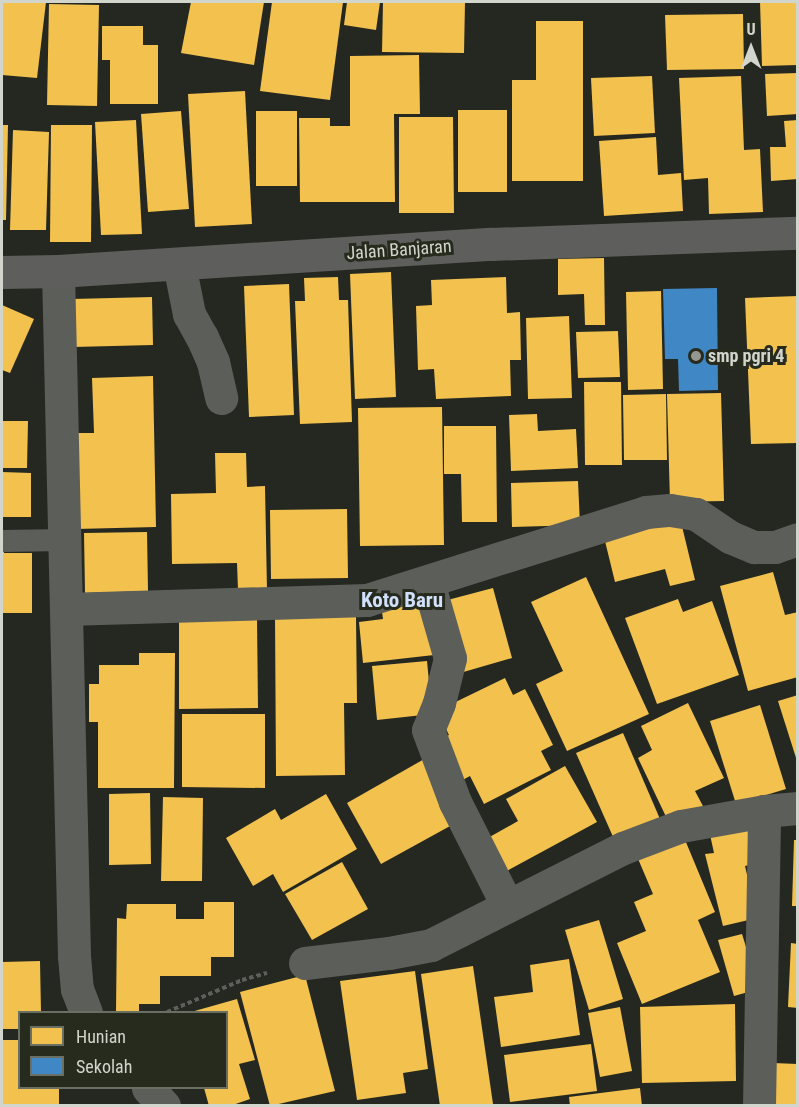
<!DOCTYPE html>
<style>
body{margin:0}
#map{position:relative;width:799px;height:1107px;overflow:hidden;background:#252821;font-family:"Roboto Condensed",sans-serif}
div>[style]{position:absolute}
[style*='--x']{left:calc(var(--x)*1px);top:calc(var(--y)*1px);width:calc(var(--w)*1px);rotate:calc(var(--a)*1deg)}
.homes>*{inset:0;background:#f2c14e}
.schools>*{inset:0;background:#3f88c5}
.path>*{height:4px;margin-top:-2px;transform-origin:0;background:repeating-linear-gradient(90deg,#5d5f5b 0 4.5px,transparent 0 7.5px)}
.lane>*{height:22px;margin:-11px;padding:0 11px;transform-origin:11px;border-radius:11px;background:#5c5e5a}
.street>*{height:33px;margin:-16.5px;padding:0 16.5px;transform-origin:16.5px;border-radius:16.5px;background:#5c5e5a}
.secondary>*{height:33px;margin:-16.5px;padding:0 16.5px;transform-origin:16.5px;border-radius:16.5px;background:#5e5f5c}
.dots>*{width:16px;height:16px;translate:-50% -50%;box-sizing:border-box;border:3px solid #262b1e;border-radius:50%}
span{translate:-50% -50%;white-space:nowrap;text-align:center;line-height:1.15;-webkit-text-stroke:6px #262b1e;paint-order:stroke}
.street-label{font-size:18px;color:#d1d5cc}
.poi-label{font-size:18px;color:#d1d5cc;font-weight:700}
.left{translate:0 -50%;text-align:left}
.quarter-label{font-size:21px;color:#d1e0fb;font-weight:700}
.frame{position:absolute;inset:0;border:3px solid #d1d5cc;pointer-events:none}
.legend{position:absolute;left:18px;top:1011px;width:210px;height:78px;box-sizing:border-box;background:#262b1e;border:2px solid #6a6f64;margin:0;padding:8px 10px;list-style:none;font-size:18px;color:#d1d5cc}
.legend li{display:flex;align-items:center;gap:12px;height:30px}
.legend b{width:30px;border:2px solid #6a6f64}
.north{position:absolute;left:721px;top:18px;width:60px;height:60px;-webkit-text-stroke:4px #262b1e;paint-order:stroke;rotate:0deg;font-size:16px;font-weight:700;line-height:24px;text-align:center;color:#d1d5cc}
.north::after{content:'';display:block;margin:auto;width:21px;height:27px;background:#d1d5cc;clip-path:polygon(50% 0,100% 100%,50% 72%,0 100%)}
</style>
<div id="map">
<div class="homes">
<div style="clip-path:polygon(2px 2px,46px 2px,37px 78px,2px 75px)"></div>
<div style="clip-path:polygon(191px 2px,264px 2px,254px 65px,181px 53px)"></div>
<div style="clip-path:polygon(272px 2px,343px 2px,330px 100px,260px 91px)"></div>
<div style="clip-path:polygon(347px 2px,380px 2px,376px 30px,344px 25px)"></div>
<div style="clip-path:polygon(383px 2px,465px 2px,464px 53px,382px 52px)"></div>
<div style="clip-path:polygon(760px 2px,798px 2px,798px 65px,762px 66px)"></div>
<div style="clip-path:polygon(49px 4px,99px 5px,97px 106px,47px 105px)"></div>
<div style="clip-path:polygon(743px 14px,744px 69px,667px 70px,665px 15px)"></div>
<div style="clip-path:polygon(536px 21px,583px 21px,583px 181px,512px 181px,512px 80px,536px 80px)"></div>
<div style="clip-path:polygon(102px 26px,143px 26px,143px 45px,158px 45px,158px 104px,110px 104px,110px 60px,102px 60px)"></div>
<div style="clip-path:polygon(419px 55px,420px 114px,394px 114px,395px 202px,300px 202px,299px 118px,330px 118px,330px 126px,350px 126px,350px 56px)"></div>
<div style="clip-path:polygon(798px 73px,798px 114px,767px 116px,765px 74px)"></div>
<div style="clip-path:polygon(652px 76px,655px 133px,594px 136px,591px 78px)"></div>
<div style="clip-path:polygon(741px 76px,744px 150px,760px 149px,763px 212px,709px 214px,708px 178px,684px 180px,679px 78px)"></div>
<div style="clip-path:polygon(245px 91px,252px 224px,195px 227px,188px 94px)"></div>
<div style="clip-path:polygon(458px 110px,507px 110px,507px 192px,458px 192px)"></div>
<div style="clip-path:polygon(181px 111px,189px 209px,148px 212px,141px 114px)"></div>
<div style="clip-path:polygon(256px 111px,297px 111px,297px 186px,256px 186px)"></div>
<div style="clip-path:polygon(399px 117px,453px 117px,454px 213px,399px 213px)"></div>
<div style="clip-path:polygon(136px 120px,142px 234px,101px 235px,95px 122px)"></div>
<div style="clip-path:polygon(798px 120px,798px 179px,771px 181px,770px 147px,786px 147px,784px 121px)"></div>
<div style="clip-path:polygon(2px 125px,8px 125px,6px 220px,2px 220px)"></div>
<div style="clip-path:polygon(51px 125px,92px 125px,91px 242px,50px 242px)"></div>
<div style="clip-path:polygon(13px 130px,49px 132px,46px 230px,10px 230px)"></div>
<div style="clip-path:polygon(656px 137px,658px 175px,681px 173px,683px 211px,604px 216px,599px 141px)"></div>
<div style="clip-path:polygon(604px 258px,605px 325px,585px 325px,584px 294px,558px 295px,558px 259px)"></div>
<div style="clip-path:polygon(391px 272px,396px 397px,355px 399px,350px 274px)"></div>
<div style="clip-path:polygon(338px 277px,339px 300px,348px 300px,352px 422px,300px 424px,295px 301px,305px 301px,304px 278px)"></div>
<div style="clip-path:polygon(506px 277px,507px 313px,520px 312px,521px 360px,510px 360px,511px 396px,436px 399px,434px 369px,418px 370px,416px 306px,432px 305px,431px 280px)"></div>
<div style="clip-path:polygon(289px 284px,294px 415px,249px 417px,244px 286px)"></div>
<div style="clip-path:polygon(661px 291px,663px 389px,628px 390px,626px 292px)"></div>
<div style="clip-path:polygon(798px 296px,798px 443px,751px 444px,745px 298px)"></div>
<div style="clip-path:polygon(152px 297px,153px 345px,73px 347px,72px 299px)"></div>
<div style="clip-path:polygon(2px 305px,34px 319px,10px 373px,2px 370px)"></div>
<div style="clip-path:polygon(569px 316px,572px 398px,528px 399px,526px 318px)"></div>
<div style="clip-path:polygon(618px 331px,620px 377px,578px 378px,576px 332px)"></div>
<div style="clip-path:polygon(153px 376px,156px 527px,76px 529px,74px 433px,94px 433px,92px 378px)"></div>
<div style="clip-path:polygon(584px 382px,621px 382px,622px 465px,585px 465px)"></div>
<div style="clip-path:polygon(721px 393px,724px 501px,670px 502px,667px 394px)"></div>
<div style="clip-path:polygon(666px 394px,667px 460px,624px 460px,623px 395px)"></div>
<div style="clip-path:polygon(442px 407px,444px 545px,360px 546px,358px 408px)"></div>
<div style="clip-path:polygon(537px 414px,538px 431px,576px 429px,578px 468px,511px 471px,509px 415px)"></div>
<div style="clip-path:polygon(2px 421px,28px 421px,27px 468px,2px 468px)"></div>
<div style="clip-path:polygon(444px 426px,496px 426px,497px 522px,462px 522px,461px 474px,444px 474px)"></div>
<div style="clip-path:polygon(215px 453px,246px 453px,247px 487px,265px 486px,267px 590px,238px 590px,237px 563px,172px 564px,171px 494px,216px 493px)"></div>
<div style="clip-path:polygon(2px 472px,31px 473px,31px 517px,2px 517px)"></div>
<div style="clip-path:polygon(578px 481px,580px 525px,512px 527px,511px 483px)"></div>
<div style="clip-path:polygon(347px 509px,348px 578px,271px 579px,270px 510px)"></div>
<div style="clip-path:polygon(680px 518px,695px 580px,670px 586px,665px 569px,615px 582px,604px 537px)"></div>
<div style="clip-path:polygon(147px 532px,148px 591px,85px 593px,84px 533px)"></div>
<div style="clip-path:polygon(2px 547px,4px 547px,4px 553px,32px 553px,32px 613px,2px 613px)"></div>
<div style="clip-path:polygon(773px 572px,785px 615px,798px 612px,798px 677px,748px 691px,720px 586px)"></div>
<div style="clip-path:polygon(586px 577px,649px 714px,567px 751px,536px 684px,563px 671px,531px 602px)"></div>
<div style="clip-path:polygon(493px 588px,512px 658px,460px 673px,440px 602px)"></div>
<div style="clip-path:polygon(427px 593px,434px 655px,363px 663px,359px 622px,383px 619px,380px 598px)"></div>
<div style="clip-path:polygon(678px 599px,683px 612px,712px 601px,739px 675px,657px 704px,625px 618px)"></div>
<div style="clip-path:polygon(275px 617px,356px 617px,357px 703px,344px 703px,345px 775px,276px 776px)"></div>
<div style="clip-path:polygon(257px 619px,258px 708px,179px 709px,179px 620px)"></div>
<div style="clip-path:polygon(139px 653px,175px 653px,174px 788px,98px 788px,98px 722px,89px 722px,89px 684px,99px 684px,99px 665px,139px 665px)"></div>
<div style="clip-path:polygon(427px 661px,432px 714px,377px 720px,372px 666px)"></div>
<div style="clip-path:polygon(505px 678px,513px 695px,525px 689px,553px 745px,541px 751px,551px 770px,484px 804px,470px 776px,457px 783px,436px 741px,449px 735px,437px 711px)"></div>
<div style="clip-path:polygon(798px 695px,798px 761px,797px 761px,778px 701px)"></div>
<div style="clip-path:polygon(688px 703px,724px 778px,695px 791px,704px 808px,670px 825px,638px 758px,652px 750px,641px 726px)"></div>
<div style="clip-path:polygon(760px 705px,786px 789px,736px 804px,710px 721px)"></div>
<div style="clip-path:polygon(182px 714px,265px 714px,265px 788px,182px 787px)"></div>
<div style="clip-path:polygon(623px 733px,660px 819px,614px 839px,576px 753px)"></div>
<div style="clip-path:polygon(426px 758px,461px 820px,381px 864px,347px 803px)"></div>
<div style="clip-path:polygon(565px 766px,597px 822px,505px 872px,486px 839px,518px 821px,506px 799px)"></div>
<div style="clip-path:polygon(150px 793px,151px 864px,109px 865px,109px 794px)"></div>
<div style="clip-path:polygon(326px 794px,357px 849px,283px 892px,273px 874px,253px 886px,226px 838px,275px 809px,281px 820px)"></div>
<div style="clip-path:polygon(163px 797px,203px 798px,202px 881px,161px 881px)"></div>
<div style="clip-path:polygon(747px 821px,757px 863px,745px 866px,757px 918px,723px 926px,705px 854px,714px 853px,709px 830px)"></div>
<div style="clip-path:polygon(683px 835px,715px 912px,698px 920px,720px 972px,642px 1004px,617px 943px,646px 931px,634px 902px,653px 894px,636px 854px)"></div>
<div style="clip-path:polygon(794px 840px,798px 840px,798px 906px,792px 906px)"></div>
<div style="clip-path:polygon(342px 862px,368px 909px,312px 940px,285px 894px)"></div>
<div style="clip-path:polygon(204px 902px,234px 902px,234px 957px,211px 957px,211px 976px,160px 976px,160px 1004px,139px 1004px,139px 1012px,116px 1012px,117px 918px,126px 919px,127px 904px,176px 904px,176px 919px,204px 919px)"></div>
<div style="clip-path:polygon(599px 920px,623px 999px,589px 1010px,565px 930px)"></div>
<div style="clip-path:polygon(742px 934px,759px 989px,734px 996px,718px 940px)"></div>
<div style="clip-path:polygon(791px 943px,798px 944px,798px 1008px,788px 1007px)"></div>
<div style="clip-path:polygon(569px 959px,580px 1035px,501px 1047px,494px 997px,533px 992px,530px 965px)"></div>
<div style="clip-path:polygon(40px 961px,41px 1012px,20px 1012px,20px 1029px,2px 1029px,2px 962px)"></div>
<div style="clip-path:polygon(473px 966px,493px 1104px,440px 1106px,421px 974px)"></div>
<div style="clip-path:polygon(415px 971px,428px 1069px,403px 1073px,406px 1093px,357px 1100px,340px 981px)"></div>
<div style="clip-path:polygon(305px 975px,335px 1091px,270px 1106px,240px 992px)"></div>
<div style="clip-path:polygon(237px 999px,255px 1060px,239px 1064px,250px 1099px,230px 1106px,209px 1106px,204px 1088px,226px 1088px,226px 1012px,191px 1012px)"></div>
<div style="clip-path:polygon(735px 1004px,736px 1081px,642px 1083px,640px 1007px)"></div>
<div style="clip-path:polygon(620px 1007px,632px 1071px,600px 1077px,588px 1013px)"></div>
<div style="clip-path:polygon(2px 1040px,20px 1040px,20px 1088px,59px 1088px,59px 1106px,2px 1106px)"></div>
<div style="clip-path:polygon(591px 1044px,597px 1091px,510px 1102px,504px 1055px)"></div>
<div style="clip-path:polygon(773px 1063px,798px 1064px,798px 1106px,771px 1106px)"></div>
<div style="clip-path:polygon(640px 1088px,642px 1106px,570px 1106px,569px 1097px)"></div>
</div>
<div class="schools">
<div style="clip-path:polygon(717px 288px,718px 390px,679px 391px,678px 359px,665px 359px,663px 289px)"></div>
</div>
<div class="path">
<div style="--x:167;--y:1012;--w:82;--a:-23.1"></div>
<div style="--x:242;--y:980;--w:26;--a:-16"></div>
</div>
<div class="lane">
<div style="--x:2;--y:541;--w:64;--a:-0.9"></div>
</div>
<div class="street">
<div style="--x:179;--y:264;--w:51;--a:78.7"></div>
<div style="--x:189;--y:314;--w:26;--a:61"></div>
<div style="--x:202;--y:337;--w:27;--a:66"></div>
<div style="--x:213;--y:362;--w:37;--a:77"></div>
<div style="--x:58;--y:271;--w:685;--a:88.66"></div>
<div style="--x:74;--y:956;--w:33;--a:85"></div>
<div style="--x:77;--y:989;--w:25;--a:69"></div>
<div style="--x:428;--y:582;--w:79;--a:73.9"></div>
<div style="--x:450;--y:658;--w:46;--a:103.7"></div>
<div style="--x:439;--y:703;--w:29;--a:112"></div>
<div style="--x:428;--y:730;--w:77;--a:69.4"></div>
<div style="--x:455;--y:802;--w:115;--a:63.2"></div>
<div style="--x:66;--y:609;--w:301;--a:-1.7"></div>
<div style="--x:367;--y:600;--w:293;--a:-17.5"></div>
<div style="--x:646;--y:512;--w:24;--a:-5"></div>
<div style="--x:670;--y:510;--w:26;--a:9"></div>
<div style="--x:696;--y:514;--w:41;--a:34.1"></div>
<div style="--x:730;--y:537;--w:26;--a:23"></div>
<div style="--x:754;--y:547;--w:21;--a:0"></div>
<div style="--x:775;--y:547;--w:24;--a:-19"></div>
<div style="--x:305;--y:963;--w:85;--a:-6.8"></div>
<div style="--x:389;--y:953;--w:43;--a:-10.8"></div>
<div style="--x:431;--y:945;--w:215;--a:-26.8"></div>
<div style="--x:623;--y:848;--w:62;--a:-20.8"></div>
<div style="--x:681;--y:826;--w:84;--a:-10.2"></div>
<div style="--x:148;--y:1088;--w:24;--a:48"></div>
<div style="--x:759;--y:1106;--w:295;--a:-89"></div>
<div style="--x:764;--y:811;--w:34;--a:-5"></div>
</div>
<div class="secondary">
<div style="--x:2;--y:272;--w:56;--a:-1"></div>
<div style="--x:58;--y:271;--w:434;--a:-3.6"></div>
<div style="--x:491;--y:244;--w:307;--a:-2.1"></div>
</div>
<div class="dots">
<div style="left:696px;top:356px;background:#959890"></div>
</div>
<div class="street-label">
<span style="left:399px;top:250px;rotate:-4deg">Jalan Banjaran</span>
</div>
<div class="poi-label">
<span class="left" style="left:708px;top:356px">smp pgri 4</span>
</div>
<div class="quarter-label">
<span style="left:402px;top:600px">Koto Baru</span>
</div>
<div class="frame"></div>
<ul class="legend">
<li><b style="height:16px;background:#f2c14e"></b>Hunian</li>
<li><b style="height:16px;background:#3f88c5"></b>Sekolah</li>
</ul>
<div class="north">U</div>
</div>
